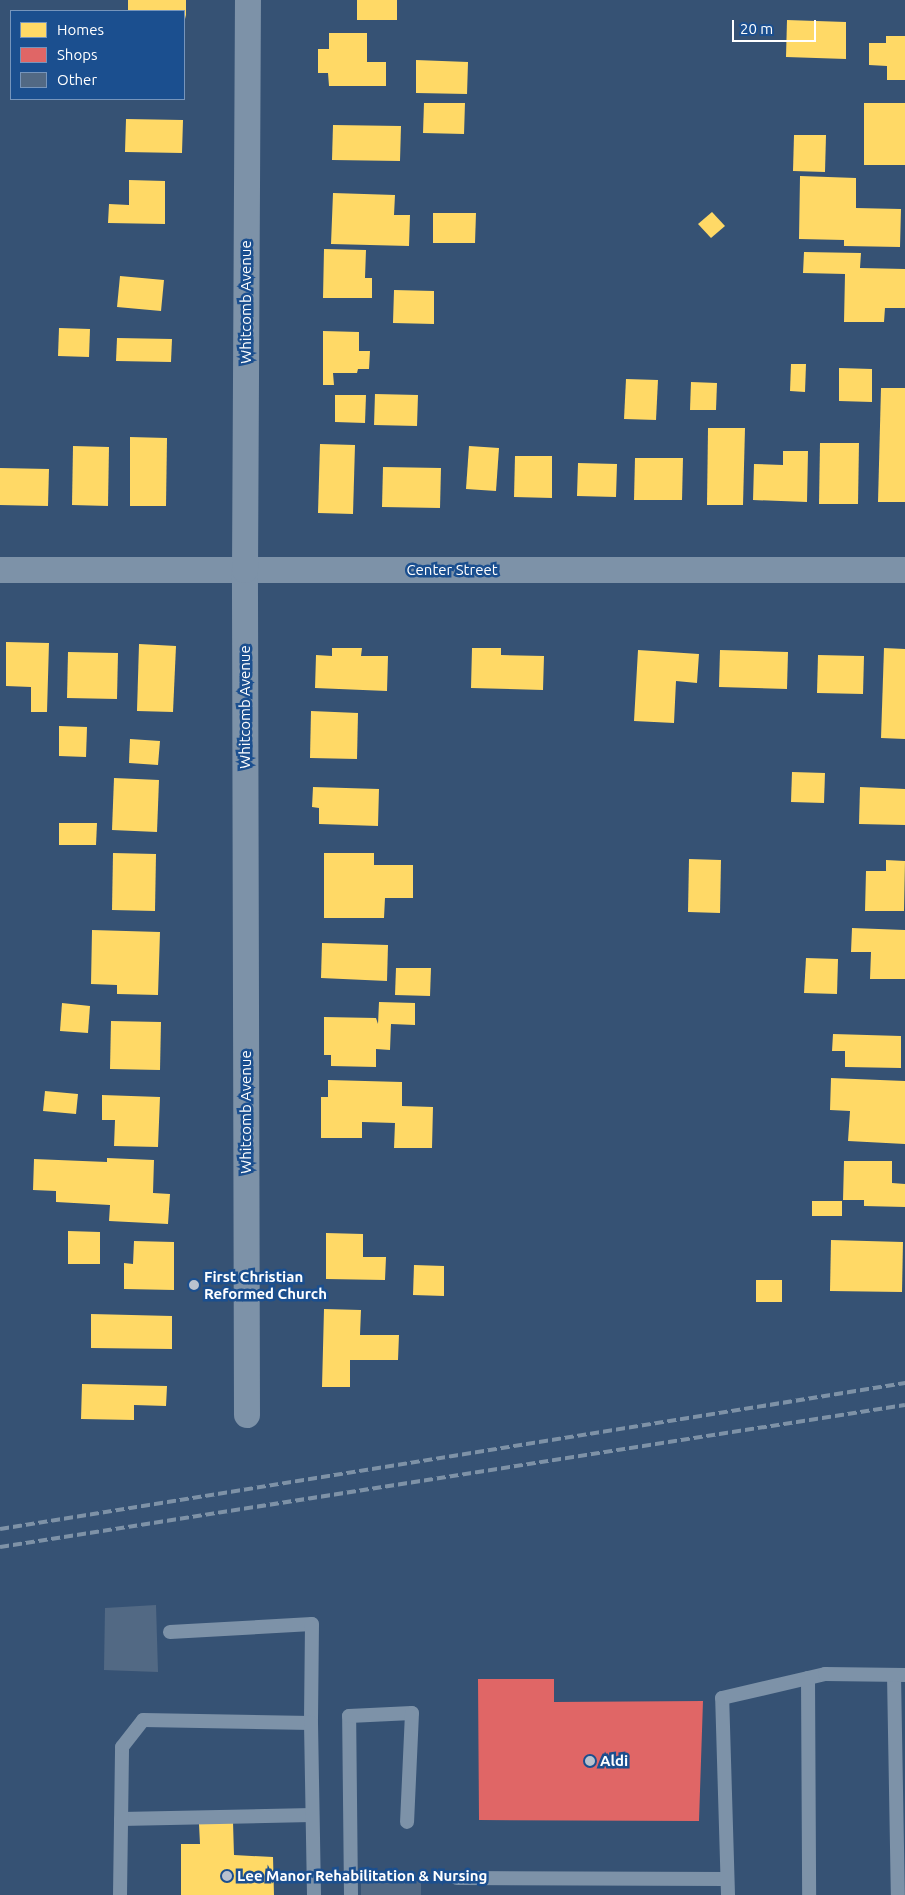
<!DOCTYPE html>
<style>
body{margin:0}
#map{position:relative;width:905px;height:1895px;overflow:hidden;background:#365274;font-family:Ubuntu,sans-serif}
div>[style]{position:absolute}
[style*='--x']{left:calc(var(--x)*1px);top:calc(var(--y)*1px);width:calc(var(--w)*1px);rotate:calc(var(--a)*1deg)}
.homes>*{inset:0;background:#ffd966}
.shops>*{inset:0;background:#e06666}
.building>*{inset:0;background:#526984}
.lane>*{height:14px;margin:-7px;padding:0 7px;transform-origin:7px;border-radius:7px;background:#7d92a8}
.street>*{height:26px;margin:-13px;padding:0 13px;transform-origin:13px;border-radius:13px;background:#7d92a8}
.rail>*{height:4px;margin-top:-2px;transform-origin:0;background:repeating-linear-gradient(90deg,#7e92a7 0 9px,transparent 0 13px)}
.dots>*{width:14px;height:14px;translate:-50% -50%;box-sizing:border-box;border:2px solid #1b4f8f;border-radius:50%}
span{translate:-50% -50%;white-space:nowrap;text-align:center;line-height:1.15;-webkit-text-stroke:5px #1b4f8f;paint-order:stroke}
.street-label{font-size:15px;color:#fff}
.poi-label{font-size:15px;color:#fff;font-weight:700}
.left{translate:0 -50%;text-align:left}
.legend{position:absolute;left:10px;top:10px;width:175px;height:90px;box-sizing:border-box;background:#1b4f8f;border:1px solid #7695bc;margin:0;padding:6px 9px;list-style:none;font-size:15px;color:#fff}
.legend li{display:flex;align-items:center;gap:10px;height:25px}
.legend b{width:25px;border:1px solid #7695bc}
.scale{position:absolute;left:732px;top:20px;width:84px;height:22px;box-sizing:border-box;border:2px solid #fff;border-top:0;padding-left:6px;font-size:15px;line-height:18px;white-space:nowrap;color:#fff;-webkit-text-stroke:4px #1b4f8f;paint-order:stroke}
</style>
<div id="map">
<div class="homes">
<div style="clip-path:polygon(128px 0,186px 0,186px 19px,184px 11px,128px 11px)"></div>
<div style="clip-path:polygon(357px 0,397px 0,397px 20px,357px 20px)"></div>
<div style="clip-path:polygon(787px 20px,846px 22px,846px 59px,786px 57px)"></div>
<div style="clip-path:polygon(329px 33px,367px 33px,367px 62px,386px 62px,386px 86px,329px 86px,328px 73px,318px 73px,318px 49px,329px 49px)"></div>
<div style="clip-path:polygon(886px 36px,905px 36px,905px 80px,887px 80px,887px 66px,869px 65px,869px 43px,886px 43px)"></div>
<div style="clip-path:polygon(416px 60px,468px 62px,467px 94px,416px 93px)"></div>
<div style="clip-path:polygon(424px 103px,465px 103px,464px 134px,423px 133px)"></div>
<div style="clip-path:polygon(864px 103px,905px 103px,905px 165px,864px 165px)"></div>
<div style="clip-path:polygon(126px 119px,183px 120px,182px 153px,125px 152px)"></div>
<div style="clip-path:polygon(333px 125px,401px 126px,400px 161px,332px 160px)"></div>
<div style="clip-path:polygon(794px 135px,826px 135px,825px 172px,793px 171px)"></div>
<div style="clip-path:polygon(800px 176px,856px 178px,856px 208px,901px 209px,900px 247px,844px 246px,844px 240px,799px 239px)"></div>
<div style="clip-path:polygon(129px 180px,165px 181px,165px 224px,108px 223px,109px 204px,129px 205px)"></div>
<div style="clip-path:polygon(333px 193px,395px 195px,394px 215px,410px 215px,409px 246px,331px 244px)"></div>
<div style="clip-path:polygon(712px 212px,725px 226px,711px 238px,698px 224px)"></div>
<div style="clip-path:polygon(433px 213px,476px 213px,475px 243px,433px 243px)"></div>
<div style="clip-path:polygon(324px 249px,366px 250px,365px 278px,372px 278px,372px 298px,323px 298px)"></div>
<div style="clip-path:polygon(804px 252px,861px 253px,860px 268px,905px 269px,905px 308px,885px 308px,884px 322px,844px 322px,845px 274px,803px 273px)"></div>
<div style="clip-path:polygon(120px 276px,164px 280px,161px 311px,117px 307px)"></div>
<div style="clip-path:polygon(394px 290px,434px 291px,434px 324px,393px 323px)"></div>
<div style="clip-path:polygon(59px 328px,90px 329px,89px 357px,58px 356px)"></div>
<div style="clip-path:polygon(323px 331px,359px 332px,359px 351px,370px 351px,369px 369px,358px 369px,357px 373px,333px 373px,334px 385px,323px 385px)"></div>
<div style="clip-path:polygon(117px 338px,172px 339px,171px 362px,116px 361px)"></div>
<div style="clip-path:polygon(791px 364px,806px 364px,805px 392px,790px 391px)"></div>
<div style="clip-path:polygon(839px 368px,872px 369px,872px 402px,839px 401px)"></div>
<div style="clip-path:polygon(626px 379px,658px 380px,656px 420px,624px 419px)"></div>
<div style="clip-path:polygon(691px 382px,717px 383px,716px 410px,690px 410px)"></div>
<div style="clip-path:polygon(881px 388px,905px 388px,905px 502px,878px 502px)"></div>
<div style="clip-path:polygon(375px 394px,418px 395px,417px 426px,374px 425px)"></div>
<div style="clip-path:polygon(335px 395px,366px 395px,365px 423px,335px 422px)"></div>
<div style="clip-path:polygon(708px 428px,745px 428px,743px 505px,707px 505px)"></div>
<div style="clip-path:polygon(130px 437px,167px 438px,166px 506px,130px 506px)"></div>
<div style="clip-path:polygon(820px 443px,859px 443px,858px 504px,819px 504px)"></div>
<div style="clip-path:polygon(320px 444px,355px 445px,353px 514px,318px 513px)"></div>
<div style="clip-path:polygon(73px 446px,109px 447px,108px 506px,72px 505px)"></div>
<div style="clip-path:polygon(469px 446px,499px 448px,496px 491px,466px 489px)"></div>
<div style="clip-path:polygon(783px 451px,808px 451px,807px 502px,753px 500px,754px 464px,783px 465px)"></div>
<div style="clip-path:polygon(515px 456px,552px 456px,552px 498px,514px 497px)"></div>
<div style="clip-path:polygon(635px 458px,683px 458px,682px 500px,634px 500px)"></div>
<div style="clip-path:polygon(578px 463px,617px 464px,616px 497px,577px 496px)"></div>
<div style="clip-path:polygon(383px 467px,441px 468px,440px 508px,382px 507px)"></div>
<div style="clip-path:polygon(0 468px,49px 469px,48px 506px,0 505px)"></div>
<div style="clip-path:polygon(6px 642px,49px 643px,47px 712px,31px 712px,31px 687px,6px 686px)"></div>
<div style="clip-path:polygon(139px 644px,176px 646px,173px 712px,137px 711px)"></div>
<div style="clip-path:polygon(332px 648px,362px 648px,361px 656px,388px 656px,387px 691px,315px 688px,316px 655px,332px 656px)"></div>
<div style="clip-path:polygon(472px 648px,501px 648px,501px 655px,544px 656px,543px 690px,471px 688px)"></div>
<div style="clip-path:polygon(884px 648px,905px 649px,905px 739px,881px 738px)"></div>
<div style="clip-path:polygon(638px 650px,699px 654px,697px 683px,676px 681px,674px 723px,634px 721px)"></div>
<div style="clip-path:polygon(720px 650px,788px 652px,787px 689px,719px 687px)"></div>
<div style="clip-path:polygon(68px 652px,118px 653px,117px 699px,67px 698px)"></div>
<div style="clip-path:polygon(818px 655px,864px 656px,863px 694px,817px 693px)"></div>
<div style="clip-path:polygon(311px 711px,358px 713px,357px 759px,310px 758px)"></div>
<div style="clip-path:polygon(59px 726px,87px 727px,86px 757px,59px 756px)"></div>
<div style="clip-path:polygon(130px 739px,160px 741px,158px 765px,129px 763px)"></div>
<div style="clip-path:polygon(792px 772px,825px 773px,824px 803px,791px 802px)"></div>
<div style="clip-path:polygon(114px 778px,159px 780px,157px 832px,112px 830px)"></div>
<div style="clip-path:polygon(313px 787px,379px 789px,378px 826px,319px 824px,319px 808px,312px 807px)"></div>
<div style="clip-path:polygon(860px 787px,905px 789px,905px 825px,859px 824px)"></div>
<div style="clip-path:polygon(59px 823px,97px 823px,96px 845px,59px 845px)"></div>
<div style="clip-path:polygon(113px 853px,156px 854px,155px 911px,112px 910px)"></div>
<div style="clip-path:polygon(324px 853px,374px 853px,374px 865px,413px 865px,413px 898px,385px 898px,384px 918px,324px 918px)"></div>
<div style="clip-path:polygon(689px 859px,721px 860px,720px 913px,688px 912px)"></div>
<div style="clip-path:polygon(886px 860px,905px 861px,904px 911px,865px 911px,866px 871px,886px 871px)"></div>
<div style="clip-path:polygon(852px 928px,905px 930px,905px 979px,870px 979px,871px 952px,851px 952px)"></div>
<div style="clip-path:polygon(92px 930px,160px 932px,158px 995px,117px 994px,117px 985px,91px 984px)"></div>
<div style="clip-path:polygon(322px 943px,388px 945px,387px 981px,321px 978px)"></div>
<div style="clip-path:polygon(806px 958px,838px 959px,837px 994px,804px 993px)"></div>
<div style="clip-path:polygon(396px 968px,431px 968px,430px 996px,395px 995px)"></div>
<div style="clip-path:polygon(379px 1002px,415px 1003px,415px 1025px,391px 1024px,390px 1050px,376px 1049px,376px 1067px,331px 1066px,331px 1055px,324px 1055px,324px 1017px,376px 1018px,378px 1024px)"></div>
<div style="clip-path:polygon(62px 1003px,90px 1006px,88px 1033px,60px 1031px)"></div>
<div style="clip-path:polygon(111px 1021px,161px 1022px,160px 1070px,110px 1069px)"></div>
<div style="clip-path:polygon(833px 1034px,901px 1036px,901px 1068px,845px 1067px,845px 1051px,832px 1051px)"></div>
<div style="clip-path:polygon(831px 1078px,905px 1081px,905px 1144px,848px 1141px,850px 1111px,830px 1110px)"></div>
<div style="clip-path:polygon(328px 1080px,402px 1082px,402px 1106px,433px 1107px,432px 1148px,394px 1148px,395px 1123px,362px 1122px,362px 1138px,321px 1138px,321px 1097px,328px 1097px)"></div>
<div style="clip-path:polygon(45px 1091px,78px 1094px,76px 1114px,43px 1111px)"></div>
<div style="clip-path:polygon(102px 1095px,160px 1097px,158px 1147px,114px 1146px,115px 1120px,102px 1120px)"></div>
<div style="clip-path:polygon(107px 1158px,154px 1160px,153px 1193px,170px 1194px,168px 1224px,109px 1221px,110px 1205px,56px 1202px,56px 1191px,33px 1190px,34px 1159px,107px 1162px)"></div>
<div style="clip-path:polygon(844px 1161px,892px 1161px,892px 1183px,905px 1184px,905px 1207px,864px 1206px,864px 1200px,843px 1200px)"></div>
<div style="clip-path:polygon(812px 1201px,842px 1201px,842px 1216px,812px 1216px)"></div>
<div style="clip-path:polygon(68px 1231px,100px 1232px,100px 1264px,68px 1264px)"></div>
<div style="clip-path:polygon(326px 1233px,363px 1234px,363px 1257px,386px 1257px,385px 1280px,326px 1279px)"></div>
<div style="clip-path:polygon(831px 1240px,903px 1242px,902px 1292px,830px 1291px)"></div>
<div style="clip-path:polygon(134px 1241px,174px 1242px,174px 1290px,124px 1289px,124px 1263px,133px 1264px)"></div>
<div style="clip-path:polygon(414px 1265px,444px 1266px,444px 1296px,413px 1295px)"></div>
<div style="clip-path:polygon(756px 1280px,782px 1280px,782px 1302px,756px 1302px)"></div>
<div style="clip-path:polygon(324px 1309px,361px 1310px,360px 1335px,399px 1335px,398px 1360px,350px 1360px,350px 1387px,322px 1387px)"></div>
<div style="clip-path:polygon(91px 1314px,172px 1316px,172px 1349px,91px 1348px)"></div>
<div style="clip-path:polygon(82px 1384px,167px 1386px,166px 1406px,134px 1405px,134px 1420px,81px 1419px)"></div>
<div style="clip-path:polygon(233px 1822px,234px 1855px,273px 1857px,274px 1895px,181px 1895px,181px 1844px,200px 1844px,199px 1824px)"></div>
</div>
<div class="shops">
<div style="clip-path:polygon(478px 1679px,554px 1679px,554px 1702px,703px 1701px,699px 1821px,479px 1820px)"></div>
</div>
<div class="building">
<div style="clip-path:polygon(156px 1605px,158px 1672px,104px 1670px,105px 1608px)"></div>
<div style="clip-path:polygon(361px 1880px,421px 1881px,421px 1895px,361px 1895px)"></div>
</div>
<div class="lane">
<div style="--x:170;--y:1632;--w:142;--a:-3.2"></div>
<div style="--x:312;--y:1624;--w:99;--a:90.6"></div>
<div style="--x:894;--y:1675;--w:220;--a:89"></div>
<div style="--x:808;--y:1678;--w:217;--a:89.7"></div>
<div style="--x:121;--y:1819;--w:191;--a:-1.2"></div>
<div style="--x:457;--y:1878;--w:270;--a:0.2"></div>
<div style="--x:120;--y:1895;--w:148;--a:-89.2"></div>
<div style="--x:122;--y:1747;--w:34;--a:-52"></div>
<div style="--x:143;--y:1720;--w:168;--a:1"></div>
<div style="--x:311;--y:1723;--w:172;--a:89"></div>
<div style="--x:351;--y:1895;--w:179;--a:-90.6"></div>
<div style="--x:349;--y:1716;--w:63;--a:-2.7"></div>
<div style="--x:412;--y:1713;--w:109;--a:92.6"></div>
<div style="--x:728;--y:1895;--w:197;--a:-91.7"></div>
<div style="--x:722;--y:1698;--w:106;--a:-13.1"></div>
<div style="--x:825;--y:1674;--w:80;--a:0.7"></div>
</div>
<div class="street">
<div style="--x:0;--y:570;--w:905;--a:0"></div>
<div style="--x:247;--y:1415;--w:845;--a:-90.14"></div>
<div style="--x:245;--y:570;--w:570;--a:-89.7"></div>
</div>
<div class="rail">
<div style="--x:0;--y:1529;--w:917;--a:-9.16"></div>
<div style="--x:0;--y:1547;--w:916;--a:-8.92"></div>
</div>
<div class="dots">
<div style="left:194px;top:1285px;background:#b9c2ce"></div>
<div style="left:590px;top:1761px;background:#b9c2ce"></div>
<div style="left:227px;top:1876px;background:#b9c2ce"></div>
</div>
<div class="street-label">
<span style="left:246px;top:302px;rotate:-90deg">Whitcomb Avenue</span>
<span style="left:452px;top:570px">Center Street</span>
<span style="left:245px;top:707px;rotate:-90deg">Whitcomb Avenue</span>
<span style="left:246px;top:1112px;rotate:-90deg">Whitcomb Avenue</span>
</div>
<div class="poi-label">
<span class="left" style="left:204px;top:1285px">First Christian<br>Reformed Church</span>
<span class="left" style="left:600px;top:1761px">Aldi</span>
<span class="left" style="left:237px;top:1876px">Lee Manor Rehabilitation &amp; Nursing</span>
</div>
<ul class="legend">
<li><b style="height:14px;background:#ffd966"></b>Homes</li>
<li><b style="height:14px;background:#e06666"></b>Shops</li>
<li><b style="height:14px;background:#526984"></b>Other</li>
</ul>
<div class="scale">20 m</div>
</div>
